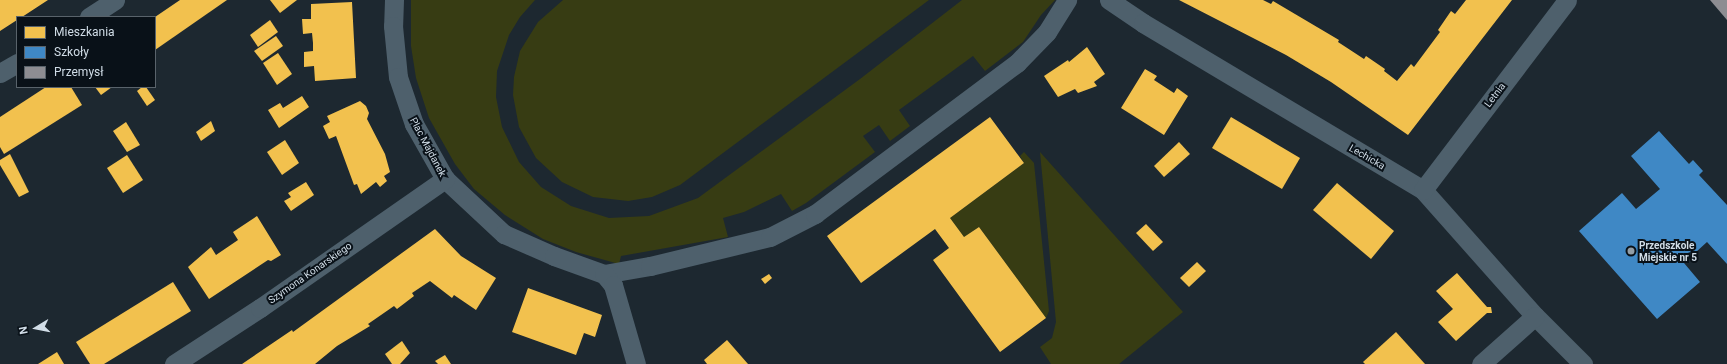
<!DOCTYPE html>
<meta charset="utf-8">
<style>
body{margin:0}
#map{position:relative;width:1727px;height:364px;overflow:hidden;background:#1d2830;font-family:Roboto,sans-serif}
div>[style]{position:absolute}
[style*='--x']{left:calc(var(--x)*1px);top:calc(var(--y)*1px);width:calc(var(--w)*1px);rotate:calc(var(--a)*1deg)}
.green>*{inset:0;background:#373c13}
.homes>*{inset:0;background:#f2c14e}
.schools>*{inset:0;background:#3f88c5}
.industry>*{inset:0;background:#8d8d92}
.minor>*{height:19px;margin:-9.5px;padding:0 9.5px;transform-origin:9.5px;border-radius:9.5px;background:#4e606c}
.dots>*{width:11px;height:11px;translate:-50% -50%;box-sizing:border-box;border:2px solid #091118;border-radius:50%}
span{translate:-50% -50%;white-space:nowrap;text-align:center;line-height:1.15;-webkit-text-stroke:4px #091118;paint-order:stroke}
.street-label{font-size:10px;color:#d1dde7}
.poi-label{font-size:10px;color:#d1dde7;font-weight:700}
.left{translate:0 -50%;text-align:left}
.legend{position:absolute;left:16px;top:16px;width:140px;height:72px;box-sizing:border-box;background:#091118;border:1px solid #59636b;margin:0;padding:5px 7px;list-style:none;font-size:12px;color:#d1dde7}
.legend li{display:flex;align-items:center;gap:8px;height:20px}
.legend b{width:20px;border:1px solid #59636b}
.north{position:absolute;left:16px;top:308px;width:40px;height:40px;-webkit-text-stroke:3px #091118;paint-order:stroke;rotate:260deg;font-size:11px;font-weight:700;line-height:16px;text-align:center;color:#d1dde7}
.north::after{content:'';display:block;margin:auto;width:14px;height:18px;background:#d1dde7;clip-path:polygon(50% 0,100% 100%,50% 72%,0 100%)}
</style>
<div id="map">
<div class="green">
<div style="clip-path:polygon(411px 0,535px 0,520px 17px,509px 35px,497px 71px,496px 97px,502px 127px,519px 162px,541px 187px,571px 206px,609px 218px,649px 216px,698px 198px,860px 79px,962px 0,1055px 0,1041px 15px,1023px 42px,985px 71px,973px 56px,899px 110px,910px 126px,890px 141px,879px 125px,863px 136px,875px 152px,806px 203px,792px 211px,781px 194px,744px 212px,723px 218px,728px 237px,621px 256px,619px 264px,576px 252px,543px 239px,505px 215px,474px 189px,455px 164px,429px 118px,416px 78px,411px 46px)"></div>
<div style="clip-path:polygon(563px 0,929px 0,680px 185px,652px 197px,628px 201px,593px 197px,562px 182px,536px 158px,519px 127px,513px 95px,514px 77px,520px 51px,538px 22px)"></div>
<div style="clip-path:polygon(1024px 152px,1034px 163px,1049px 311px,1046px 318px,979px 227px,964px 237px,950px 218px,1024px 163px,1020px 156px)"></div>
<div style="clip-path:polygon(1040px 152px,1183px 312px,1119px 364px,1051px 364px,1040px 347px,1052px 338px,1056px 322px)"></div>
</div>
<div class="homes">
<div style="clip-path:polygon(0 0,48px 0,22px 17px,17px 17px,17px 20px,0 31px)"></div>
<div style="clip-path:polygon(180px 0,227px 0,155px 50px,155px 17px)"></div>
<div style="clip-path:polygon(270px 0,297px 0,280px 13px)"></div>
<div style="clip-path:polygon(1179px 0,1263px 0,1271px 4px,1273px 1px,1339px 40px,1338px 42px,1364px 59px,1366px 56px,1385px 69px,1384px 71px,1397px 81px,1411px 64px,1414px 67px,1440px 32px,1438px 30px,1451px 11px,1455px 14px,1466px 0,1512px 0,1408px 135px,1331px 82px,1286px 55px)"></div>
<div style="clip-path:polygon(352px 2px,356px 78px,315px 81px,314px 66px,304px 67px,304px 52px,313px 51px,313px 43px,312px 33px,303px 34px,302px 19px,311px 19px,311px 4px)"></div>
<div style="clip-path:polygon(270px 20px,278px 32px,258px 47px,250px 35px)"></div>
<div style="clip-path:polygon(276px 36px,283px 46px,262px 61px,254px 51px)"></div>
<div style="clip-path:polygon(1087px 47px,1105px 74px,1094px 82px,1097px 86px,1078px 93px,1075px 89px,1058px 97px,1044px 76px,1068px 60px,1069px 62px)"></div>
<div style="clip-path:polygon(278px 53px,292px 74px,277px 85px,263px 63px)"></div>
<div style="clip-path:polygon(1145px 69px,1157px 76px,1154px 80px,1174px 93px,1177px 88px,1188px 96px,1164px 135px,1121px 108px)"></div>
<div style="clip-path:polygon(46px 87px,71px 87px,82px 105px,4px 154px,0 147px,0 117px)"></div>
<div style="clip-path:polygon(95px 87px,112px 87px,101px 95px)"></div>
<div style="clip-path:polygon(142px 87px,146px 87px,155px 100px,147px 106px,137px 91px)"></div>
<div style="clip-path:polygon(302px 96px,309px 107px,279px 128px,268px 110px,280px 103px,283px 108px)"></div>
<div style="clip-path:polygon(360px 101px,366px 106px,369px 113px,367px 119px,385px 154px,390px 172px,384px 176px,387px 181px,380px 187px,376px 182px,361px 194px,357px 184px,354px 185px,336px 136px,329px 139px,323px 126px,330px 122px,327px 116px)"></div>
<div style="clip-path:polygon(990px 117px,1024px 163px,950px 218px,964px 237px,979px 227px,1046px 318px,1000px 352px,933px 260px,949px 248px,935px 229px,861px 283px,827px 236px)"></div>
<div style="clip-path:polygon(1231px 117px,1300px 158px,1282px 189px,1212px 148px)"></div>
<div style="clip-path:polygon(211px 121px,215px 131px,201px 141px,196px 132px)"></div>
<div style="clip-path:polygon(126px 122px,140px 145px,127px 152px,113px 131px)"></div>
<div style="clip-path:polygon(285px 140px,299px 163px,282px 175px,267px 152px)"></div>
<div style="clip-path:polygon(1179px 142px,1190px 154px,1164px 177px,1154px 166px)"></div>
<div style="clip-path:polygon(10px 154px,29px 192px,19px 197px,0 165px,0 160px)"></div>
<div style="clip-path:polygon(127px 155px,143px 180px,123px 193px,107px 168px)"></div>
<div style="clip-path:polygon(306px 182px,314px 195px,291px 211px,284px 201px,291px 197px,288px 193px)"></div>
<div style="clip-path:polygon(1337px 183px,1394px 231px,1371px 259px,1313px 210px)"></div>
<div style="clip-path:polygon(257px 216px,281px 255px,271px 261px,268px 260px,209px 299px,188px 267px,211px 247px,216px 255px,238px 240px,233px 232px)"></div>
<div style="clip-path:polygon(1146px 224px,1163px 242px,1153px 251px,1136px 233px)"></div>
<div style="clip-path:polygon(435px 229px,461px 256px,496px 278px,476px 310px,454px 295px,452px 298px,430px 281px,412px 293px,414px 296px,397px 309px,394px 306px,368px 324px,370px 326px,337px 346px,315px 364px,242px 364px,292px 330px,293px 332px)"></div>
<div style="clip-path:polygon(1197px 262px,1206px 271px,1189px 287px,1180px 278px)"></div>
<div style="clip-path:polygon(1457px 273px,1487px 307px,1491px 307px,1492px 313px,1487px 313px,1456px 341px,1438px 322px,1453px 309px,1436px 291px)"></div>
<div style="clip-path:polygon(769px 274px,772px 278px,765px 284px,761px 279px)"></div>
<div style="clip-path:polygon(173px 282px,191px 311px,104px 364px,90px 364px,76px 342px)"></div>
<div style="clip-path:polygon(528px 288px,602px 315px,595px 337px,584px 333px,576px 355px,512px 332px)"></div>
<div style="clip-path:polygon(1396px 332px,1425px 364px,1365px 364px,1363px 362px)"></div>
<div style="clip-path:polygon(727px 340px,748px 364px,707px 364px,704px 360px)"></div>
<div style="clip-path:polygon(402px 341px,410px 353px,400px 364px,392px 364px,385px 354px)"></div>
<div style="clip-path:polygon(57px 352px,64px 364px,38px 364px)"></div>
<div style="clip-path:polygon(445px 355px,451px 364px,438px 364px,435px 361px)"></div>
</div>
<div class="schools">
<div style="clip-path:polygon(1659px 131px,1689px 164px,1693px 160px,1703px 171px,1699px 175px,1727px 205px,1727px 264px,1707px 242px,1684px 263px,1700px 282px,1657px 319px,1579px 231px,1622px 193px,1636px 209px,1660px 189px,1631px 156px)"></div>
</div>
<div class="industry">
<div style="clip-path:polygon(1710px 0,1727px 0,1727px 20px)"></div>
</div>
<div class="minor">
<div style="--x:394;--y:0;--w:26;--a:92"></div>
<div style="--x:393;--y:26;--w:51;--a:84.4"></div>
<div style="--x:398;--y:77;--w:50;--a:71.2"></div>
<div style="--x:414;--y:124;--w:63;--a:60.6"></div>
<div style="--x:445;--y:179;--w:81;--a:43"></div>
<div style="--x:504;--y:234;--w:55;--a:23.7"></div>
<div style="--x:554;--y:256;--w:53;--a:19.8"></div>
<div style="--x:604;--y:274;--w:47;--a:-9.9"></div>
<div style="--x:650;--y:266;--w:123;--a:-13.6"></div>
<div style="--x:770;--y:237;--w:51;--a:-27.1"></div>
<div style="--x:815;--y:214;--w:252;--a:-36.8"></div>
<div style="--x:1017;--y:63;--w:43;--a:-45.9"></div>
<div style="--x:1047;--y:32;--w:38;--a:-58"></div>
<div style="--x:1109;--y:0;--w:41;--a:34.1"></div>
<div style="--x:1143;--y:23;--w:326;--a:30.8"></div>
<div style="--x:1423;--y:190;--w:169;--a:48.4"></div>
<div style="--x:1535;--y:316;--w:68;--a:45"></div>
<div style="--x:89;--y:17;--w:31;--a:-33"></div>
<div style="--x:0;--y:73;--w:20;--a:-30"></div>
<div style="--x:1423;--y:190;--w:238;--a:-52.8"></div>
<div style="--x:604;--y:274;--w:14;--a:51"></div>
<div style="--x:613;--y:285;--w:82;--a:73.8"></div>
<div style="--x:174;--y:364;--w:103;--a:-33.1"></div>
<div style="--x:260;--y:308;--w:226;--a:-34.9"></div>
<div style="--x:1481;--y:364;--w:72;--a:-41.6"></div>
</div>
<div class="dots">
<div style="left:1631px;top:251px;background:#929ea7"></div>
</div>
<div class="street-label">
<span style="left:1495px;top:95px;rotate:-53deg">Letnia</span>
<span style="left:428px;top:147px;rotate:62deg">Plac Majdanek</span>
<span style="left:1367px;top:157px;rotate:30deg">Lechicka</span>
<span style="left:310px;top:273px;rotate:-35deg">Szymona Konarskiego</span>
</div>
<div class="poi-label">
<span class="left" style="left:1639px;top:251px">Przedszkole<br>Miejskie nr 5</span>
</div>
<ul class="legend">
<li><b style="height:11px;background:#f2c14e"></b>Mieszkania</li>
<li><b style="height:11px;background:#3f88c5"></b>Szkoły</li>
<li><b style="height:11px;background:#8d8d92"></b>Przemysł</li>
</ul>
<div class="north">N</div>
</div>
